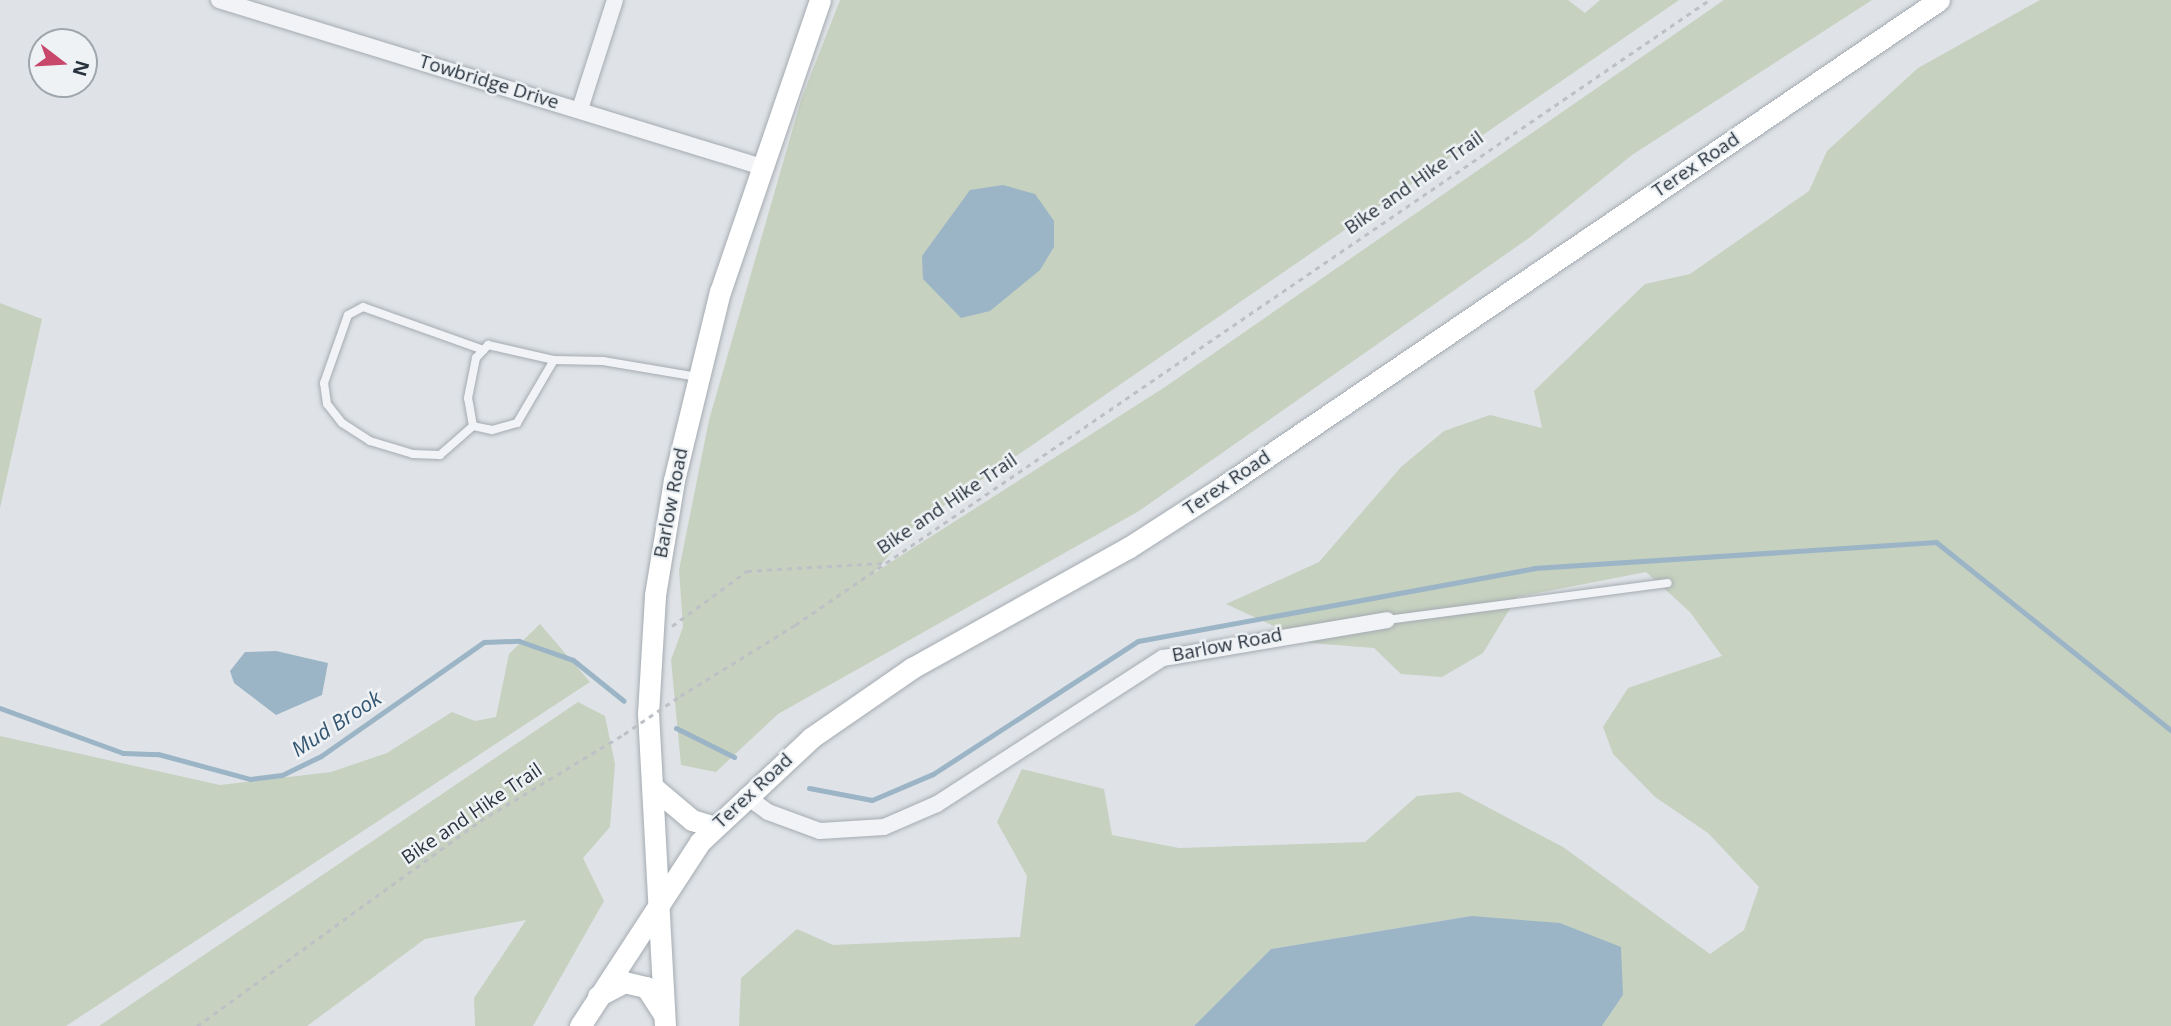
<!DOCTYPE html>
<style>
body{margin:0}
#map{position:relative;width:2171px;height:1026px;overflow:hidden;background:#dfe3e7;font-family:"Open Sans",sans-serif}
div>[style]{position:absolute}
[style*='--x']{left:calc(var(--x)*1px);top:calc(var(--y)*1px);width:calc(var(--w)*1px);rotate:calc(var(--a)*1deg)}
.green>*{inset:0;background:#c6d1c0}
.water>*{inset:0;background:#9bb5c6}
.stream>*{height:5px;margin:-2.5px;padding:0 2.5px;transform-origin:2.5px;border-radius:2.5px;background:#9bb5c6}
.path>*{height:2.5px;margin-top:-1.25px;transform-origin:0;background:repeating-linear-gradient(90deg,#bdc1c6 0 5px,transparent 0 10px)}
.roads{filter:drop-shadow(0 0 2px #a4abb1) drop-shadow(0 0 2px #a4abb1)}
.lane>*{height:8px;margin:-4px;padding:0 4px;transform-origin:4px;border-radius:4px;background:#f1f3f6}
.street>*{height:16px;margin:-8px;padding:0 8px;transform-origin:8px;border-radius:8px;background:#f1f3f6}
.secondary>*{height:21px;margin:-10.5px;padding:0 10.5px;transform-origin:10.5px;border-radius:10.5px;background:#fff}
.path-bridge>*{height:2.5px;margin-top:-1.25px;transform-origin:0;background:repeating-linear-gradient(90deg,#bdc1c6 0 5px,transparent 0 10px)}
span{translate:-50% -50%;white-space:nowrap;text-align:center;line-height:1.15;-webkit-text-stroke:5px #eef2f5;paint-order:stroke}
.street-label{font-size:19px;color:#28333e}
.water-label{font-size:21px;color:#345670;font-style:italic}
.north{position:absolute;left:28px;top:28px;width:70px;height:70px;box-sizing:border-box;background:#eef2f5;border:2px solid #9fa6ac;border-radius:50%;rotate:107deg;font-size:19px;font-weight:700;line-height:28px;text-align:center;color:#28333e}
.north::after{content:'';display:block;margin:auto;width:24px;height:32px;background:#c8486c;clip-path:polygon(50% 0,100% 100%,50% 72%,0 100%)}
</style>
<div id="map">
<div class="green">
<div style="clip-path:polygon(840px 0,1568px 0,1585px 13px,1600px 0,1679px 0,913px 527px,874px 573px,1165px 387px,1724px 0,1872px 0,1632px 155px,1529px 238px,1139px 511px,778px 714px,716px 772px,681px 765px,671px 660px,683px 627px,679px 570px,709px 420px,801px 100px)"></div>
<div style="clip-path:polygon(2040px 0,2171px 0,2171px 1026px,1602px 1026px,1623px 995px,1471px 916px,1271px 949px,1194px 1026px,739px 1026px,741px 978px,797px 929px,833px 945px,1020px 937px,1027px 876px,997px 822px,1022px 769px,1104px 789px,1112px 835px,1179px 848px,1365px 842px,1417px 796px,1459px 792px,1563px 847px,1710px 954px,1744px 930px,1759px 887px,1708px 833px,1655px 797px,1613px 754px,1603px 727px,1628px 688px,1722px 656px,1690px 612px,1646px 572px,1517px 597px,1483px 653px,1442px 677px,1401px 674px,1374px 648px,1310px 643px,1226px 604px,1319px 562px,1401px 467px,1444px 431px,1490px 415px,1542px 428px,1534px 391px,1645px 284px,1690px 274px,1809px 191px,1827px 151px,1918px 68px)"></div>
<div style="clip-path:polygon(0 303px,42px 319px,0 508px)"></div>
<div style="clip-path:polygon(540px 624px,590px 682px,66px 1026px,0 1026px,0 736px,220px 785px,331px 772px,387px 753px,452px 712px,475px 721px,496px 717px,509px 654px)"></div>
<div style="clip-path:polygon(578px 702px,605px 716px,615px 764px,610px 827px,583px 858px,604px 901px,533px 1026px,475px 1026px,474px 998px,526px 920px,425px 939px,307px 1026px,99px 1026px)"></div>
</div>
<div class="water">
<div style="clip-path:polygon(1003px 185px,1035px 194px,1054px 221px,1054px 247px,1040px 270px,990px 311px,961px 318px,923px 279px,922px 256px,970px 190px)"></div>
<div style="clip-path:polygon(276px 651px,328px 663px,322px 695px,276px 715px,234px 683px,230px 671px,245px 652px)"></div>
<div style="clip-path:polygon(1471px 916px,1560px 923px,1621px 947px,1623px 995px,1602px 1026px,1194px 1026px,1271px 949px)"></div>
</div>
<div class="stream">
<div style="--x:0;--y:708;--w:131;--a:20.1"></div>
<div style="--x:123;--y:753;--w:35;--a:2"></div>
<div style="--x:158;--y:754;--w:95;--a:15.2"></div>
<div style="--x:250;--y:779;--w:32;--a:-7"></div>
<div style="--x:282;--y:775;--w:43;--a:-26"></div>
<div style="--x:321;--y:756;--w:199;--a:-35"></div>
<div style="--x:484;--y:642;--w:35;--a:-2"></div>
<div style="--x:519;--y:641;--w:57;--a:19.4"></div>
<div style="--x:573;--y:660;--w:65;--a:38.8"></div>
<div style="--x:676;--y:728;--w:65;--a:26.6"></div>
<div style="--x:809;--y:788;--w:64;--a:10.8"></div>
<div style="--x:872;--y:800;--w:66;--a:-23.1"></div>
<div style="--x:933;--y:774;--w:244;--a:-33"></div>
<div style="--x:1138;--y:641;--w:403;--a:-10.4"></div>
<div style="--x:1534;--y:568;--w:403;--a:-3.7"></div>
<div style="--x:1936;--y:542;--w:301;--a:38.7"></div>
</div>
<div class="path">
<div style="--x:672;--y:626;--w:93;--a:-36.3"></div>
<div style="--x:747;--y:571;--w:135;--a:-3.4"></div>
<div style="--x:680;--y:696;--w:135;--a:-31.7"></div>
<div style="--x:795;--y:625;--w:1107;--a:-34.36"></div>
<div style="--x:197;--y:1026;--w:349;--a:-35.9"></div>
<div style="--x:480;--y:821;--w:168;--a:-31.1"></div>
</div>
<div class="roads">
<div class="lane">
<div style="--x:554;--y:360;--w:73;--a:120.4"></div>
<div style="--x:517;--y:423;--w:26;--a:164"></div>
<div style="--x:492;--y:430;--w:19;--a:-168"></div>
<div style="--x:473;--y:426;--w:28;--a:-100"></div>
<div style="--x:468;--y:398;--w:41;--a:-78.7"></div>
<div style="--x:476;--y:358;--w:18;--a:-47"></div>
<div style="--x:488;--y:345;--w:68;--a:12.8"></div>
<div style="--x:554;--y:360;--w:49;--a:1.2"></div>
<div style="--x:603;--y:361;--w:96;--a:9.6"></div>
<div style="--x:473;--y:426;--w:44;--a:138.7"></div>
<div style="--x:440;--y:455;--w:27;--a:-178"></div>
<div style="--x:413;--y:454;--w:45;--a:-163.2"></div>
<div style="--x:370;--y:441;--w:33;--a:-147"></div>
<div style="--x:342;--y:423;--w:24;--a:-128"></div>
<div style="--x:327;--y:404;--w:21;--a:-98"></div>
<div style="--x:324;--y:383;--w:72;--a:-70.6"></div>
<div style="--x:348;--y:315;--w:17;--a:-28"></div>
<div style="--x:363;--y:307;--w:128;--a:19.6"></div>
<div style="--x:1387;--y:620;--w:283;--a:-7.5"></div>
</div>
<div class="street">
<div style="--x:219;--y:0;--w:565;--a:17.09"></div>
<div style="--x:580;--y:109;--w:114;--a:-72.2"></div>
<div style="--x:746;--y:796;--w:27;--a:36"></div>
<div style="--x:768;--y:812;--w:55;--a:20.1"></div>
<div style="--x:820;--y:831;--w:64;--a:-3.6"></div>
<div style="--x:884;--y:827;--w:58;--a:-23.5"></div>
<div style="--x:937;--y:804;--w:269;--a:-32.9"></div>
<div style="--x:1163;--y:658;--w:227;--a:-9.6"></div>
</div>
<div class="secondary">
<div style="--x:654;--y:788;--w:50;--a:40.1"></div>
<div style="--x:692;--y:820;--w:24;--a:17"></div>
<div style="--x:598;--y:996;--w:30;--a:-28"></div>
<div style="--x:624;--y:982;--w:23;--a:13"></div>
<div style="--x:646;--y:987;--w:31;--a:57"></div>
<div style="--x:580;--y:1026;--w:220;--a:-56.9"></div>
<div style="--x:700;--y:842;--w:152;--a:-43.1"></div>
<div style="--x:811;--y:738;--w:123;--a:-34.7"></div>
<div style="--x:912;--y:668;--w:247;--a:-29.1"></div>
<div style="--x:1128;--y:548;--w:111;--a:-32.8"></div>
<div style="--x:1221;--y:488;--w:868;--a:-34.2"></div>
<div style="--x:665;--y:1026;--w:312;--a:-93.1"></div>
<div style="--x:648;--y:714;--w:119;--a:-86.6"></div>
<div style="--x:655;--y:595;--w:117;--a:-80.6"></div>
<div style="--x:674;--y:480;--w:194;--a:-76.3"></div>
<div style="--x:720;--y:292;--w:309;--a:-71.1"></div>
</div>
</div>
<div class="path-bridge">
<div style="--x:624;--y:734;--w:68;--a:-34.2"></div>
</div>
<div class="street-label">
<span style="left:489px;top:82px;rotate:17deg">Towbridge Drive</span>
<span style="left:1696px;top:165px;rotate:-34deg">Terex Road</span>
<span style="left:1414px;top:183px;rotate:-35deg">Bike and Hike Trail</span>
<span style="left:1227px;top:483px;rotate:-34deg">Terex Road</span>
<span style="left:671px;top:503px;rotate:-79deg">Barlow Road</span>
<span style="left:947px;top:504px;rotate:-34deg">Bike and Hike Trail</span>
<span style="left:1227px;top:645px;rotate:-11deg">Barlow Road</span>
<span style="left:753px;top:791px;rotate:-43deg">Terex Road</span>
<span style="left:472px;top:814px;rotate:-34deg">Bike and Hike Trail</span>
</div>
<div class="water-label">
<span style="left:336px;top:723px;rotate:-33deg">Mud Brook</span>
</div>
<div class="north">N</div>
</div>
